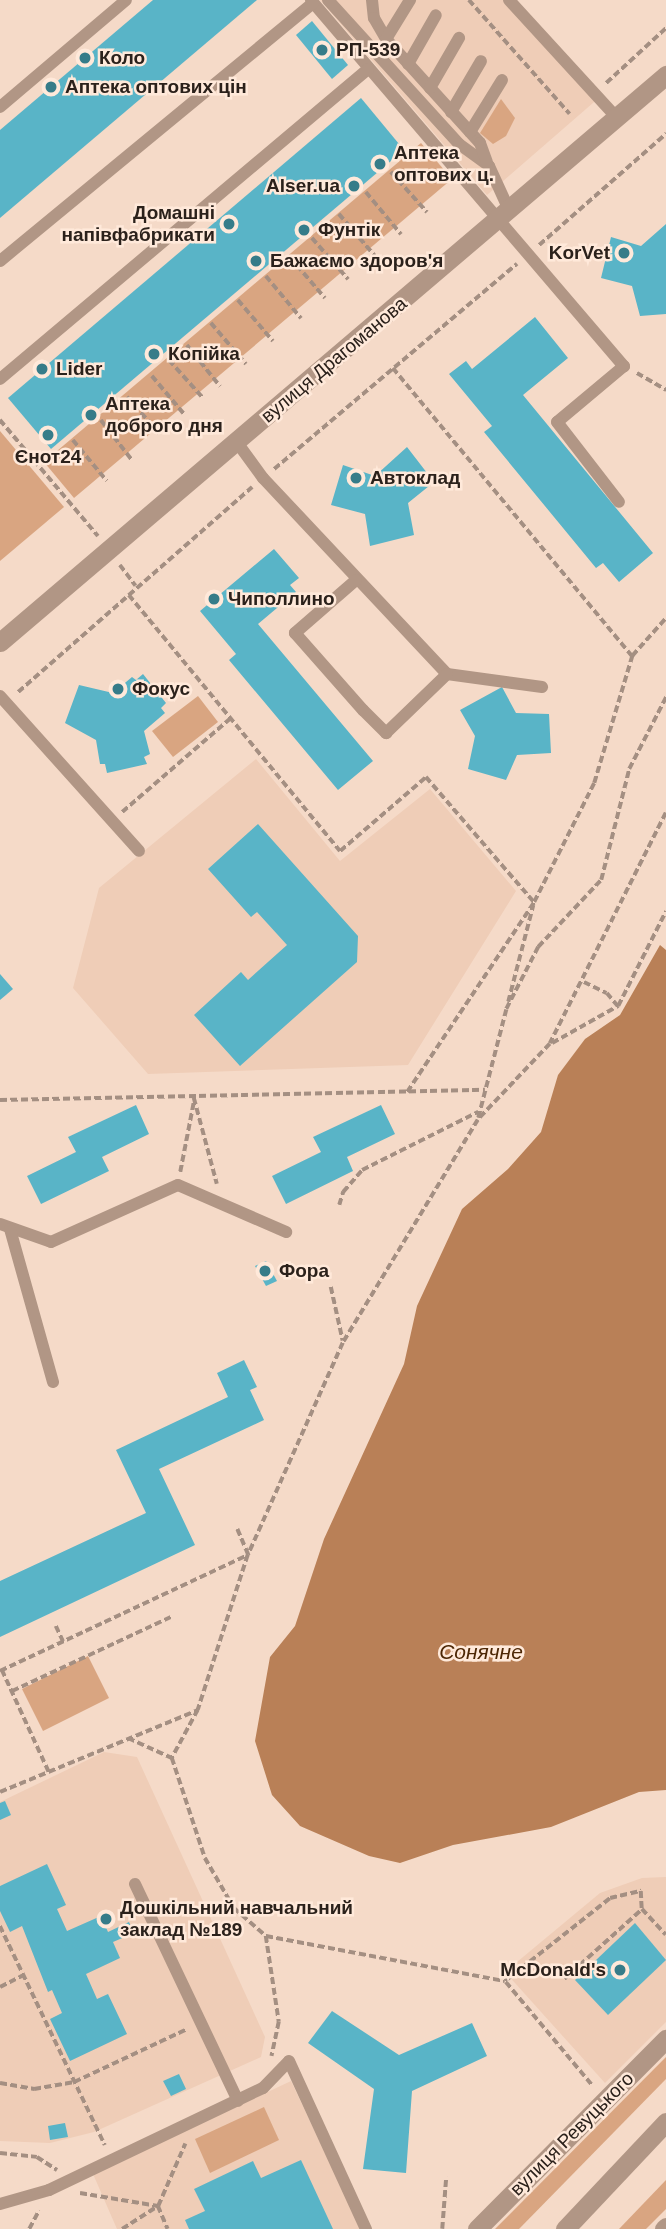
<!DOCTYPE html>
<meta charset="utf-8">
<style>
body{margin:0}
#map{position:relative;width:666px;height:2229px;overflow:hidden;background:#f5dac8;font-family:Arial,sans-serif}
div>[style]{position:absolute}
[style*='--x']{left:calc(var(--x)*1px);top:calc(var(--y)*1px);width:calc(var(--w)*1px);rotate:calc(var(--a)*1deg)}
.built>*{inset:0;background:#efcdb7}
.green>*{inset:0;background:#d9a581}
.water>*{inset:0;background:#b98057}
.building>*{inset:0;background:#59b4c7}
.path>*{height:3.5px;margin-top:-1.75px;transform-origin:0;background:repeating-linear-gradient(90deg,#a48f82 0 7px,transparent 0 10.5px)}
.service>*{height:12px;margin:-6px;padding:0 6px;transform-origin:6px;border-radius:6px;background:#b19685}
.minor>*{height:19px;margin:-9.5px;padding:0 9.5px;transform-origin:9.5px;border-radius:9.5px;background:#b19685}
.tertiary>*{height:19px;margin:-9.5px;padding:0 9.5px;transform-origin:9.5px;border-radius:9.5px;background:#b19685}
.dots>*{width:19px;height:19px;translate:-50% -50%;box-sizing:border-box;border:4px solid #ffe9da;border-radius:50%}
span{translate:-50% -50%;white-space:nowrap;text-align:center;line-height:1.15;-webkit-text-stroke:5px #ffe9da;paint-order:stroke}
.poi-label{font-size:19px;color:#2b211b;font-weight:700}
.left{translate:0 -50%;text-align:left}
.right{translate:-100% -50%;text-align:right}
.street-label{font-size:19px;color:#2b211b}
.water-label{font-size:21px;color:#4d2705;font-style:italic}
</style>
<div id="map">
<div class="built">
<div style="clip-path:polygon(320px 0,516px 0,601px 96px,487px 195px)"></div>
<div style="clip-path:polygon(256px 759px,340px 861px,430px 789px,516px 891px,408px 1065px,148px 1074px,73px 988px,99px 888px)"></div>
<div style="clip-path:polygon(104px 1752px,137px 1757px,265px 2037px,261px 2057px,94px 2132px,50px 2143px,0 2141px,0 1802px)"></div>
<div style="clip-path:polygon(666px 1877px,666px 2022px,605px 2083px,505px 1972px,600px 1893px,642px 1878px)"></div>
<div style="clip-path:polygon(291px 2081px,361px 2229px,117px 2229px,93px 2174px)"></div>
</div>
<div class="green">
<div style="clip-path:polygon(501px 99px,515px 118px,506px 136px,493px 144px,480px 133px)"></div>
<div style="clip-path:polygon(421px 143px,452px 179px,74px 498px,44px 462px)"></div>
<div style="clip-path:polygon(0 431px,64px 507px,0 561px)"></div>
<div style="clip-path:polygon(198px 696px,218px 722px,173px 757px,152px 731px)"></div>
<div style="clip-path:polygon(88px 1656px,109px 1698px,43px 1731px,22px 1689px)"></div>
<div style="clip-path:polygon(666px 2057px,666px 2079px,519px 2229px,495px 2229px)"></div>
<div style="clip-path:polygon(264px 2107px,279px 2140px,210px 2173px,195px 2139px)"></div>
<div style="clip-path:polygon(666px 2180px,666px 2209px,646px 2229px,619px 2229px)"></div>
</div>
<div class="water">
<div style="clip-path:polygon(660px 945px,666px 950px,666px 1790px,639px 1792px,551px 1827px,453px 1845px,400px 1863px,369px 1856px,300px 1826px,272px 1795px,255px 1741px,270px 1657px,295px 1626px,324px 1539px,404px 1364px,417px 1306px,462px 1209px,508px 1169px,541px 1132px,558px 1075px,585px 1039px,620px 1015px)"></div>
</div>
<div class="building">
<div style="clip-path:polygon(153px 0,257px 0,0 218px,0 130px)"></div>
<div style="clip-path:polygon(312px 21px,348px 65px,332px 79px,296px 35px)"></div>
<div style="clip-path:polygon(361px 98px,404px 150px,51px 449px,8px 398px)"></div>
<div style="clip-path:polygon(666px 224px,666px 314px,640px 316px,632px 286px,601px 278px,611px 237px,641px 246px)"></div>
<div style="clip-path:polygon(535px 317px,568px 358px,523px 395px,653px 553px,619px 582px,603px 563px,596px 568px,484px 432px,492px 426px,449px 374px,466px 361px,472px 369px)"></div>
<div style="clip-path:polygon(407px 447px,434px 482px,408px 503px,414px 535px,370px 546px,365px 514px,331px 505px,343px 465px,375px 476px)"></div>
<div style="clip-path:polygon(274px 549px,299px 578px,290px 585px,296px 592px,258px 624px,373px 761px,338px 790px,229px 660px,236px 654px,200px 611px)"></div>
<div style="clip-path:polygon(143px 674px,166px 703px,161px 708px,165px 713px,144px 731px,150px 754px,144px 757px,147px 764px,107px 773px,105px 764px,100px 764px,96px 740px,65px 723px,79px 685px,113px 693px,132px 677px,136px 680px)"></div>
<div style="clip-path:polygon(502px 687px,516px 713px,549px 714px,551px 753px,517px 755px,506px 780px,468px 769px,475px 736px,460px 710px)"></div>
<div style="clip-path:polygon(258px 824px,358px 936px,357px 962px,240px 1066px,194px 1015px,241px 972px,248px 980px,287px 945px,257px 912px,251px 917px,208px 869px)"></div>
<div style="clip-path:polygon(0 974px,13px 989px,0 1000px)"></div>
<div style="clip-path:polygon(136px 1105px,149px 1134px,102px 1157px,109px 1171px,41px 1204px,27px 1176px,76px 1152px,68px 1137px)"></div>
<div style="clip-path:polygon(381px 1105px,395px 1134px,347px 1157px,353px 1171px,286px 1204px,272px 1176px,321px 1152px,313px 1137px)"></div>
<div style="clip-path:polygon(266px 1261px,277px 1281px,266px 1286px,255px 1266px)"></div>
<div style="clip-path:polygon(244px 1360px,257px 1387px,250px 1390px,264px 1420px,159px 1469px,195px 1545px,0 1637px,0 1581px,146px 1513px,116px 1450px,228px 1397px,217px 1373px)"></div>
<div style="clip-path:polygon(5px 1801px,11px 1815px,0 1820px,0 1803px)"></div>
<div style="clip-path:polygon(47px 1864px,66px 1905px,57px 1909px,67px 1931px,101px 1916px,108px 1932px,129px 1922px,134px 1933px,113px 1942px,120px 1958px,86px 1974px,97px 1999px,108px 1994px,127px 2034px,70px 2061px,50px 2019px,62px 2013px,52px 1990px,48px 1992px,22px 1926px,10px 1932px,0 1911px,0 1886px)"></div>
<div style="clip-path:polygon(635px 1923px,666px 1960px,608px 2015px,575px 1980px)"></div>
<div style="clip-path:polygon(332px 2011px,399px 2055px,472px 2023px,487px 2056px,412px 2091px,406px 2173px,363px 2169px,374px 2089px,308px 2043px)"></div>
<div style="clip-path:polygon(179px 2074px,186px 2089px,171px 2096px,163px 2081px)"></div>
<div style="clip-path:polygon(65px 2123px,68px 2137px,50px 2140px,48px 2126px)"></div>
<div style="clip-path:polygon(301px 2160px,333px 2229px,189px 2229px,185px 2220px,205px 2211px,194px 2189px,253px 2161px,261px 2178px)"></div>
</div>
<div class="path">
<div style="--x:469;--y:0;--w:152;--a:48.5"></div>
<div style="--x:606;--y:83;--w:81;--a:-42.5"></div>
<div style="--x:391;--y:172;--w:54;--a:48"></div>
<div style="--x:366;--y:192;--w:55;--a:50.2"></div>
<div style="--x:339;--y:214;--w:55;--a:49.4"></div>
<div style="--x:312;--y:238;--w:55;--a:48.7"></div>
<div style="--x:539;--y:245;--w:169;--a:-41.2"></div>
<div style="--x:290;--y:257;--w:54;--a:49.5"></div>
<div style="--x:266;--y:276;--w:55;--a:50.2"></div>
<div style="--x:238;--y:300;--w:54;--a:49.5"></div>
<div style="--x:211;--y:323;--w:54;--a:49.5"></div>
<div style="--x:187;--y:345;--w:53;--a:51.2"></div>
<div style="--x:169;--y:360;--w:52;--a:48.1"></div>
<div style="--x:393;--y:368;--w:374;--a:50.3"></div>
<div style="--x:632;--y:656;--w:51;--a:-48.2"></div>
<div style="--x:637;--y:373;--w:34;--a:30"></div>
<div style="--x:152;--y:376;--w:51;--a:49.8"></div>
<div style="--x:127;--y:397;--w:51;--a:48.2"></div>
<div style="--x:0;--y:420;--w:152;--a:49.8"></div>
<div style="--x:101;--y:420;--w:51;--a:52.2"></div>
<div style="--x:73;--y:440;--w:53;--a:50.3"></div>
<div style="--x:274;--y:469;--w:318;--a:-40.2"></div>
<div style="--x:120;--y:565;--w:26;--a:53"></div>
<div style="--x:129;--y:595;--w:332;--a:50.5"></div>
<div style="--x:340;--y:851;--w:113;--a:-40.7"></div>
<div style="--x:426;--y:777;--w:165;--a:49.2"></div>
<div style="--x:18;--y:692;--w:311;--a:-41.2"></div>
<div style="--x:122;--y:812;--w:144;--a:-40.8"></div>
<div style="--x:666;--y:813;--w:258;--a:116.7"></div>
<div style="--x:550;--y:1044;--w:105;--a:133.5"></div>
<div style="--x:478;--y:1120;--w:261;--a:121.2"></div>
<div style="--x:343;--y:1343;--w:232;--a:114.1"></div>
<div style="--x:248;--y:1555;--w:163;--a:107.9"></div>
<div style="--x:198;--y:1710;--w:55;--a:118.4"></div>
<div style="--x:172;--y:1758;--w:105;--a:71.7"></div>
<div style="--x:205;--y:1858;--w:58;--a:59.9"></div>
<div style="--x:234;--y:1908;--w:43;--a:41.2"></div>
<div style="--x:266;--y:1936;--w:243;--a:10.7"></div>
<div style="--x:505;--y:1981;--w:134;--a:-38.3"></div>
<div style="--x:610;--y:1898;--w:32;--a:-13"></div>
<div style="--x:641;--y:1891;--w:18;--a:87"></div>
<div style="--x:642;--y:1909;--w:35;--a:47"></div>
<div style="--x:584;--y:982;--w:25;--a:26"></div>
<div style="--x:607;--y:993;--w:17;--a:50"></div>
<div style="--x:508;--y:1002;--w:100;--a:-75.5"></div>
<div style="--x:506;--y:1009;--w:70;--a:-62.7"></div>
<div style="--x:538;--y:947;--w:92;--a:-46.8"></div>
<div style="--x:601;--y:880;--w:114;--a:-75.8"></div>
<div style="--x:629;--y:769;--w:81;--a:-62.8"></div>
<div style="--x:552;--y:1043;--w:76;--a:-29.3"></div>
<div style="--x:618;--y:1006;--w:106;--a:-63.2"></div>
<div style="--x:407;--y:1092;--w:229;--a:-56.2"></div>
<div style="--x:534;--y:902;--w:133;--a:-63.2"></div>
<div style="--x:594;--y:783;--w:133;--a:-73.3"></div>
<div style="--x:194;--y:1098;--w:89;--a:75"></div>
<div style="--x:0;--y:1100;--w:485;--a:-1.2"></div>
<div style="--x:478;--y:1118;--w:112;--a:-75.5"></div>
<div style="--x:180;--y:1172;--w:73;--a:-79"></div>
<div style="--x:339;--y:1205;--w:14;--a:-73"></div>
<div style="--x:343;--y:1192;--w:29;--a:-49"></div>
<div style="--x:362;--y:1170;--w:130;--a:-26.6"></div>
<div style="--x:331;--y:1287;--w:55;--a:77.5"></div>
<div style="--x:56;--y:1626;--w:17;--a:65"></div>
<div style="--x:2;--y:1670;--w:112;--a:65.3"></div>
<div style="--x:0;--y:1671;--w:274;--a:-25.1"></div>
<div style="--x:248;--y:1555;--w:28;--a:-113"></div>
<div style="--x:12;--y:1691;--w:178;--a:-25"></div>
<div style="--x:128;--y:1738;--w:48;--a:24.4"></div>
<div style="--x:0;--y:1792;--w:214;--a:-22.5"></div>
<div style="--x:0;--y:1926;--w:243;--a:64.4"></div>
<div style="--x:266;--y:1936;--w:87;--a:81.4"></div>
<div style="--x:279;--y:2022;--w:35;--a:102"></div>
<div style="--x:564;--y:1979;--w:103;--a:-41.9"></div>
<div style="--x:506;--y:1982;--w:134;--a:50.1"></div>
<div style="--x:0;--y:1987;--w:27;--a:-27"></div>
<div style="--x:0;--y:2083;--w:35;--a:10"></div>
<div style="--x:34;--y:2089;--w:41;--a:-9.9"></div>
<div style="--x:74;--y:2082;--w:125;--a:-25.1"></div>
<div style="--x:0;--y:2153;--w:37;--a:6"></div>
<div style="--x:37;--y:2157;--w:24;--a:33"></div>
<div style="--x:80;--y:2193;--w:79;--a:9.5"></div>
<div style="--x:158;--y:2206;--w:68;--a:-66.5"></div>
<div style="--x:29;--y:2229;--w:21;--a:-62"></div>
<div style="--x:122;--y:2229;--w:43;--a:-32.6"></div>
<div style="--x:158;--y:2206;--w:25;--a:67"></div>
<div style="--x:442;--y:2229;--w:52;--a:-85.6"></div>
</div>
<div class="service">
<div style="--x:311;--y:0;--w:482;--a:49.5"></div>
<div style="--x:624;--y:366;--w:87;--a:140.1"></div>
<div style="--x:557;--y:422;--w:101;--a:52.2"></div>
<div style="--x:328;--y:0;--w:195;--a:47.7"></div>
<div style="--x:459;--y:144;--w:37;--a:36"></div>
<div style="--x:489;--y:166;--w:51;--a:65.5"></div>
<div style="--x:372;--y:0;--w:18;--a:84"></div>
<div style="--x:374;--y:18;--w:24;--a:60"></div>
<div style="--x:386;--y:39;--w:140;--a:47.9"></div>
<div style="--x:480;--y:143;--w:20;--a:70"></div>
<div style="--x:509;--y:0;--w:160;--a:47.5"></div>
<div style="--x:386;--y:39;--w:46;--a:-58.4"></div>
<div style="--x:408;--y:64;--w:56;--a:-60.3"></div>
<div style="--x:430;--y:88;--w:58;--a:-59.9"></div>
<div style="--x:0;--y:107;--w:165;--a:-40.3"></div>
<div style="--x:451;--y:112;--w:59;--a:-59.5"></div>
<div style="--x:470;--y:132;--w:61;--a:-58.4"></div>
<div style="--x:0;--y:261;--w:406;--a:-39.5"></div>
<div style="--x:0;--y:379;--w:481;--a:-40.1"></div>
<div style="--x:236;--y:441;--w:46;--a:53.9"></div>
<div style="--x:263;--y:478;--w:269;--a:46.8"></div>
<div style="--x:447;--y:674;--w:96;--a:7.8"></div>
<div style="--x:356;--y:580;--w:81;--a:139"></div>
<div style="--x:295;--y:633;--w:103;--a:48.6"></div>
<div style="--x:363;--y:710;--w:33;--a:45"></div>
<div style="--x:386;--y:733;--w:85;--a:-44"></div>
<div style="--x:0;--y:696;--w:208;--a:48.1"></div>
<div style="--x:0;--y:1224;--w:54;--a:19.4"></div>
<div style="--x:51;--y:1242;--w:139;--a:-24.2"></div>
<div style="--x:178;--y:1185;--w:118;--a:23.5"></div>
<div style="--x:10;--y:1229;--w:159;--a:74.3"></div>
<div style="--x:135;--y:1884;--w:240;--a:64.6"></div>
<div style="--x:0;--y:2204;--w:51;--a:-15.9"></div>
<div style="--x:49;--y:2190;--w:237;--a:-25.5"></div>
<div style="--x:263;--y:2088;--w:37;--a:-46"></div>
<div style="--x:289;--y:2061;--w:185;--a:65.4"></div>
</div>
<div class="minor">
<div style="--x:477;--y:2229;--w:268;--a:-45.2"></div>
<div style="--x:664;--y:2229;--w:3;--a:-45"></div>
</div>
<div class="tertiary">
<div style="--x:0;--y:642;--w:875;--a:-40.41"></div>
<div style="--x:565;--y:2229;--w:147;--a:-46.7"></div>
</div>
<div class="dots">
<div style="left:322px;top:50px;background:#367c89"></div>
<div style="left:85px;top:58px;background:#367c89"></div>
<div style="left:51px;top:87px;background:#367c89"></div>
<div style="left:380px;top:164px;background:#367c89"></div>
<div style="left:354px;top:186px;background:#367c89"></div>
<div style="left:229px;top:224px;background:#367c89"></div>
<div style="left:304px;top:230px;background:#367c89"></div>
<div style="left:624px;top:253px;background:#367c89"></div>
<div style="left:256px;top:261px;background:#367c89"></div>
<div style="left:154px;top:354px;background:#367c89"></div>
<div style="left:42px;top:369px;background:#367c89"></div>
<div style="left:91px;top:415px;background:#367c89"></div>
<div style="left:48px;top:435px;background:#367c89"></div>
<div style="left:356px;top:478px;background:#367c89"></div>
<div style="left:214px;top:599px;background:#367c89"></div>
<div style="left:118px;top:689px;background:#367c89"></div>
<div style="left:265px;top:1271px;background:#367c89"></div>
<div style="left:106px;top:1919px;background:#367c89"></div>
<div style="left:620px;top:1970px;background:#367c89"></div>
</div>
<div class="poi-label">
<span class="left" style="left:336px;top:50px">РП-539</span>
<span class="left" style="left:99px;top:58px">Коло</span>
<span class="left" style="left:65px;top:87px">Аптека оптових цін</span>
<span class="left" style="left:394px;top:164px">Аптека<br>оптових ц.</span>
<span class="right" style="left:340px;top:186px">Alser.ua</span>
<span class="right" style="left:215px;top:224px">Домашні<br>напівфабрикати</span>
<span class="left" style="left:318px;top:230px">Фунтік</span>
<span class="right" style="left:610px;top:253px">KorVet</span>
<span class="left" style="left:270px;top:261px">Бажаємо здоров'я</span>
<span class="left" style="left:168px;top:354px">Копійка</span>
<span class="left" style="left:56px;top:369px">Lider</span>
<span class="left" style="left:105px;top:415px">Аптека<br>доброго дня</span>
<span style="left:48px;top:457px">Єнот24</span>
<span class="left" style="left:370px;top:478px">Автоклад</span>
<span class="left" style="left:228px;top:599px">Чиполлино</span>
<span class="left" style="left:132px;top:689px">Фокус</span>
<span class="left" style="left:279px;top:1271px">Фора</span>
<span class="left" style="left:120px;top:1919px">Дошкільний навчальний<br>заклад №189</span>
<span class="right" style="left:606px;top:1970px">McDonald's</span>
</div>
<div class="street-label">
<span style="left:334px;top:360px;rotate:-40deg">вулиця Драгоманова</span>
<span style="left:572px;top:2134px;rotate:-45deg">вулиця Ревуцького</span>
</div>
<div class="water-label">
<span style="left:481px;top:1652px">Сонячне</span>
</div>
</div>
